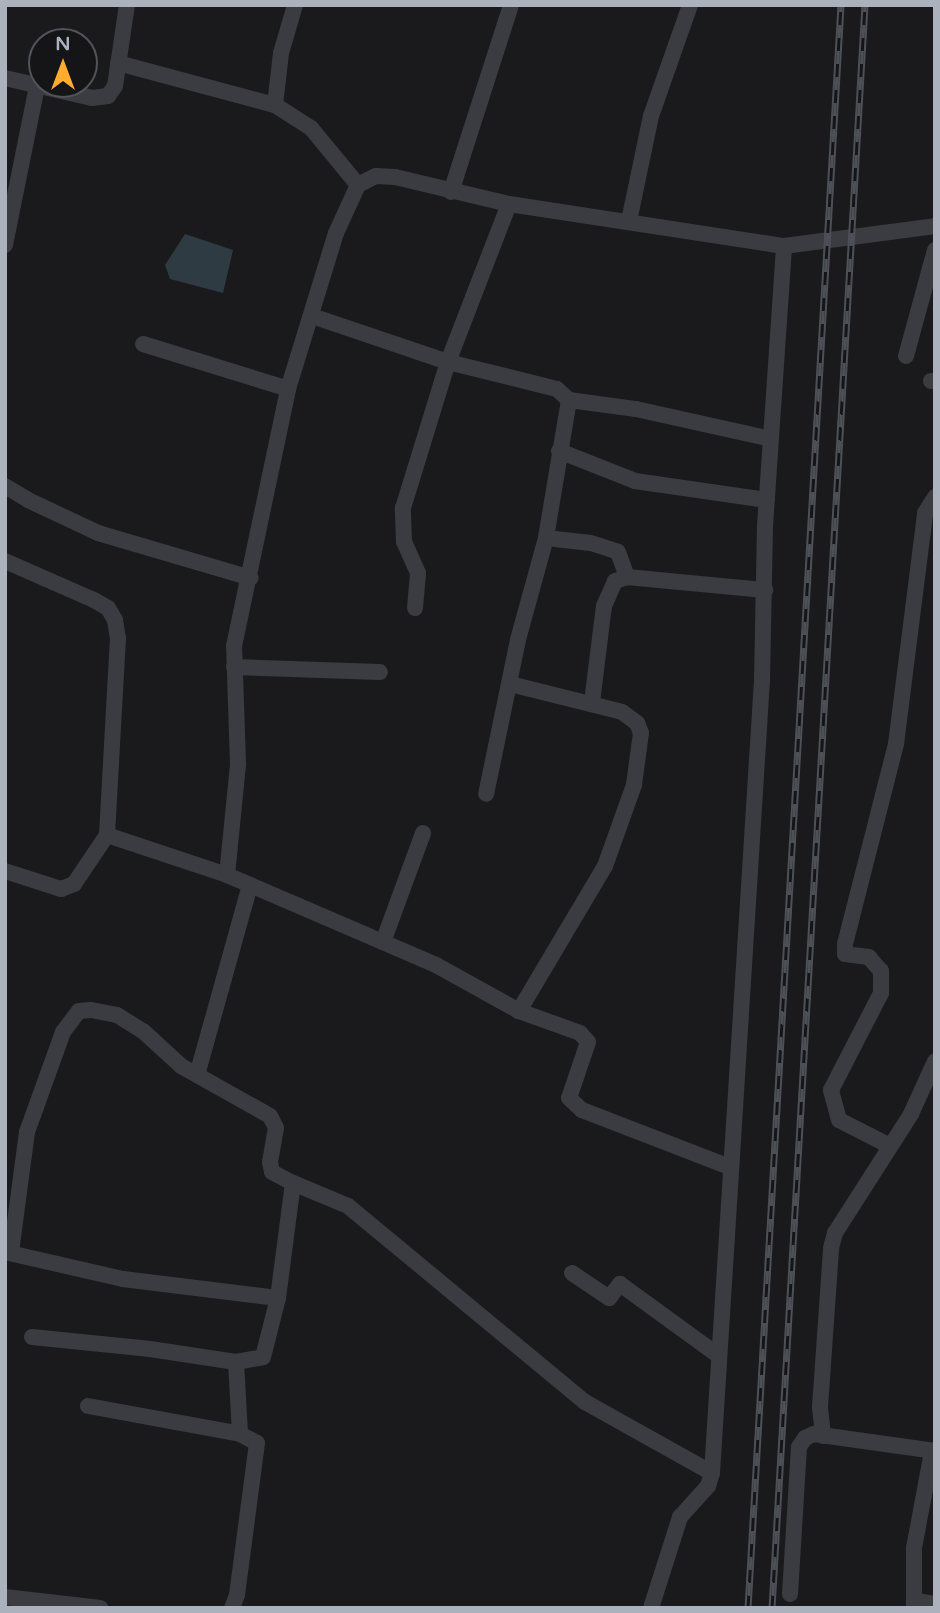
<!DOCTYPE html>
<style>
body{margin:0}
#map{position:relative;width:940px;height:1613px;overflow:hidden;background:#1a1a1d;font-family:"Varela Round",sans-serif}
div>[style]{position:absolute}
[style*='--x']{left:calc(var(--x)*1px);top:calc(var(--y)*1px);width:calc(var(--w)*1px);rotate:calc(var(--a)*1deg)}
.water>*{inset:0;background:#2e3b42}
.minor>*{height:16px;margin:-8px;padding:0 8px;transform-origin:8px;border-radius:8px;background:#3b3c42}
.rail>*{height:7px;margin-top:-3.5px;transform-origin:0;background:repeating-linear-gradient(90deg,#151518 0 13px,#4d5057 0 26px);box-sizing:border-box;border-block:2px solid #4d5057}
span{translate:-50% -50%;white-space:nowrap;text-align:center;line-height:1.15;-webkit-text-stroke:5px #151518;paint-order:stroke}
.frame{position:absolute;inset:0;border:7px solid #acb2bd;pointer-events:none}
.north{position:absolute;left:28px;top:28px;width:70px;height:70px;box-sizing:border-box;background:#151518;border:2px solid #51545a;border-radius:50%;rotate:0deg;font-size:19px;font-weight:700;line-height:28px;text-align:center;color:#acb2bd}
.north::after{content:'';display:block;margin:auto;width:24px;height:32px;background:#ffac30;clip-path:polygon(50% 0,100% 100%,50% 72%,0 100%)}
</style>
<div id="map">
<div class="water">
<div style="clip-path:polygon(185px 234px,233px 250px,223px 293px,170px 279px,165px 265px)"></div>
</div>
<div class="minor">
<div style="--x:118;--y:63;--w:163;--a:15"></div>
<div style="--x:275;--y:105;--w:43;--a:32.6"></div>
<div style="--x:311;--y:128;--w:74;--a:50.5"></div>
<div style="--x:5;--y:78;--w:89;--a:12.9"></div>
<div style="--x:92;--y:98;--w:16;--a:-7"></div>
<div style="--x:108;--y:96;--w:12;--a:-55"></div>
<div style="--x:115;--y:86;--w:82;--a:-81.6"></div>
<div style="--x:275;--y:105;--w:52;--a:-83.4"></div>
<div style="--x:281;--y:53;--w:50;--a:-73.7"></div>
<div style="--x:451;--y:192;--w:196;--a:-72.2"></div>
<div style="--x:629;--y:221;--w:107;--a:-78.2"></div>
<div style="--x:651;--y:116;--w:118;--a:-70.6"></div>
<div style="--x:5;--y:245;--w:162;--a:-78.6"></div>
<div style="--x:312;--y:316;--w:144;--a:18.7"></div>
<div style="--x:448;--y:362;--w:112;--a:13.9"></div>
<div style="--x:557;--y:389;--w:16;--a:43"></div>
<div style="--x:569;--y:400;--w:140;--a:99.5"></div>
<div style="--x:546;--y:538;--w:106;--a:105.4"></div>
<div style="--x:518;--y:640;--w:157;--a:101.7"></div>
<div style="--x:143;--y:344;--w:152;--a:17.2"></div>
<div style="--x:906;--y:356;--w:110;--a:-74.7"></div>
<div style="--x:931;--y:381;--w:4;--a:0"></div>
<div style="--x:569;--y:400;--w:68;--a:7.7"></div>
<div style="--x:636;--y:409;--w:138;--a:12.5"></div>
<div style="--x:559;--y:451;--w:82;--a:21.5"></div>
<div style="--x:635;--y:481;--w:133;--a:8.2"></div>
<div style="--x:5;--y:486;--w:27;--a:31"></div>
<div style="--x:28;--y:500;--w:77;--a:25.2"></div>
<div style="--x:98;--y:533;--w:159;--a:16.4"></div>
<div style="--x:546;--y:538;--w:45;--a:6.3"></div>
<div style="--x:591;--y:543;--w:28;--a:18"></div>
<div style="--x:618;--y:552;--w:27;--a:70"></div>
<div style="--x:5;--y:561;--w:97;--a:23.7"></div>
<div style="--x:94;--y:600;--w:16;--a:30"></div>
<div style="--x:108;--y:608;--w:14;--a:60"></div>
<div style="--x:115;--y:620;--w:18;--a:81"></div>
<div style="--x:118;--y:638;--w:197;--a:93.2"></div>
<div style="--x:415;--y:608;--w:35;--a:-85"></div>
<div style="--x:418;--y:573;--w:34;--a:-114"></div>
<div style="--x:404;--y:542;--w:34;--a:-92"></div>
<div style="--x:403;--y:508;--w:153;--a:-72.9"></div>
<div style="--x:448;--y:362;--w:169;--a:-68.9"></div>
<div style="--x:234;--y:667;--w:146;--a:2"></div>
<div style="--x:510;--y:684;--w:115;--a:14"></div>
<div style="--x:622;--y:712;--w:19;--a:36"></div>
<div style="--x:637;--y:723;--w:11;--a:68"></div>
<div style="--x:641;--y:733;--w:52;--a:97.7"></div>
<div style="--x:634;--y:785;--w:86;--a:109.7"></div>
<div style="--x:605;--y:866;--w:169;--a:120.7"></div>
<div style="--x:592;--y:702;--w:97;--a:-82.9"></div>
<div style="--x:604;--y:606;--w:27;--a:-66"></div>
<div style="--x:615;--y:581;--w:13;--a:-18"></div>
<div style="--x:627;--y:577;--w:139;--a:5.4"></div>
<div style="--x:5;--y:871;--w:59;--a:17.8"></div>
<div style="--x:61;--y:889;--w:14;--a:-21"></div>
<div style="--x:74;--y:884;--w:59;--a:-56"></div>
<div style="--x:107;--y:835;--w:126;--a:18.4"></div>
<div style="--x:227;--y:875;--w:228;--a:23.3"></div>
<div style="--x:436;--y:965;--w:95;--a:29"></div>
<div style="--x:519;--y:1011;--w:65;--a:19.8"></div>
<div style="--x:580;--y:1033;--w:12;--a:48"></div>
<div style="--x:588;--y:1042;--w:59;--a:108.7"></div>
<div style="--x:569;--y:1098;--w:18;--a:43"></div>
<div style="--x:582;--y:1110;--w:159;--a:21.1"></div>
<div style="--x:227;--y:875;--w:112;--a:-84.3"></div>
<div style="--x:238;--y:764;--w:118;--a:-91.9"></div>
<div style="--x:234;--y:646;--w:263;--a:-78.1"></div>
<div style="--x:288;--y:389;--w:163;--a:-72.9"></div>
<div style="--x:336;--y:233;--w:53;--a:-65.4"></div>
<div style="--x:358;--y:185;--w:20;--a:-27"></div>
<div style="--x:376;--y:176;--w:19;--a:3"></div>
<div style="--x:395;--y:177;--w:117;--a:13.3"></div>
<div style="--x:509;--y:204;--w:278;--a:8.7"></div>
<div style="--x:784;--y:246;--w:152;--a:-7.5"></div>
<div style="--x:383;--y:942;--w:116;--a:-69.8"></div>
<div style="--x:197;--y:1075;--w:197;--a:-74.4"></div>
<div style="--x:890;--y:1146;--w:57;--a:-153"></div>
<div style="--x:839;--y:1120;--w:31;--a:-105"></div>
<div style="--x:831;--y:1090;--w:109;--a:-62.7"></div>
<div style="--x:881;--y:993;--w:22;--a:-90"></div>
<div style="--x:881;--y:971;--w:18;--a:-131"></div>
<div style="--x:869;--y:957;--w:24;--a:-173"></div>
<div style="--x:845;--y:954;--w:10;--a:-90"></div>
<div style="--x:845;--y:944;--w:206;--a:-75.7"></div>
<div style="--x:896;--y:744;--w:233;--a:-82.8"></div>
<div style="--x:925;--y:513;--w:19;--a:-58"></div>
<div style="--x:5;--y:1252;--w:121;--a:12.9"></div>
<div style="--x:123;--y:1279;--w:156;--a:7"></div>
<div style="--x:11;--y:1252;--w:121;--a:-82.4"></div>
<div style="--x:27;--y:1132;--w:106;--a:-70.2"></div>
<div style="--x:63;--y:1032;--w:26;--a:-53"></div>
<div style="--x:79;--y:1011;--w:12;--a:-5"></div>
<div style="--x:91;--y:1010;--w:26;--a:11"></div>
<div style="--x:117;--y:1015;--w:31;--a:32"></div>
<div style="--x:143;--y:1031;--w:52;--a:42.6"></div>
<div style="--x:181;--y:1066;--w:102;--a:29.3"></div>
<div style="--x:270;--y:1116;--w:13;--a:63"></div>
<div style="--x:276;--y:1128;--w:35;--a:100"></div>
<div style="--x:270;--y:1162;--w:10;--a:79"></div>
<div style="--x:272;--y:1172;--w:24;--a:28"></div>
<div style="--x:572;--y:1273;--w:45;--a:34"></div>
<div style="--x:609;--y:1298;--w:18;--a:-52"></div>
<div style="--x:620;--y:1284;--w:122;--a:36"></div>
<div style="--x:32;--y:1337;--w:119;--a:5.8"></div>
<div style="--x:150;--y:1349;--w:87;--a:8.6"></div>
<div style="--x:88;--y:1406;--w:155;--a:10.4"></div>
<div style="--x:240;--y:1434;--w:19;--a:28"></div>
<div style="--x:257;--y:1443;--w:153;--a:97.5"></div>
<div style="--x:237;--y:1595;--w:14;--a:111"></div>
<div style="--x:240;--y:1434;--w:72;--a:-93.2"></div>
<div style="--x:236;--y:1362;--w:27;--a:-10"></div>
<div style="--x:263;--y:1357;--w:61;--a:-75.7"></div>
<div style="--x:278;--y:1298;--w:116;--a:-82.6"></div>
<div style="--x:293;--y:1183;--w:60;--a:22.7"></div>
<div style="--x:348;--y:1206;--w:308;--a:39.6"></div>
<div style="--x:585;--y:1402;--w:145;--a:29.2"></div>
<div style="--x:712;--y:1473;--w:794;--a:-86.39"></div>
<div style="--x:762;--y:681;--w:155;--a:-88.9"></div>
<div style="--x:765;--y:526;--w:281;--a:-86.1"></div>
<div style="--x:823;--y:1436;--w:29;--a:-96"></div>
<div style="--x:820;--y:1407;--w:159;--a:-86"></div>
<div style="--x:831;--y:1248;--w:16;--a:-75"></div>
<div style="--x:835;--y:1233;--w:141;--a:-57.4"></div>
<div style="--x:911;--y:1114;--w:58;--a:-65.6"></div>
<div style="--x:790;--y:1594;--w:147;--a:-86.5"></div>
<div style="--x:799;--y:1447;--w:11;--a:-56"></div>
<div style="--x:805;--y:1438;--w:10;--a:-24"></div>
<div style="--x:814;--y:1434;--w:122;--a:8"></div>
<div style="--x:5;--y:1597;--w:96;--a:6.6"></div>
<div style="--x:914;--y:1600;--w:21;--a:11"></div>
<div style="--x:651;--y:1608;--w:96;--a:-72.3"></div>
<div style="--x:680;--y:1517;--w:42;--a:-47.9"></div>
<div style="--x:708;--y:1486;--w:14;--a:-73"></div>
<div style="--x:914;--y:1608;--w:60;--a:-90"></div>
<div style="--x:914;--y:1548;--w:98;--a:-79.4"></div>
</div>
<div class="rail">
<div style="--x:748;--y:1608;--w:1606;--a:-86.68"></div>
<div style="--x:772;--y:1608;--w:1606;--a:-86.68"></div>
</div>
<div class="frame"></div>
<div class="north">N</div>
</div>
